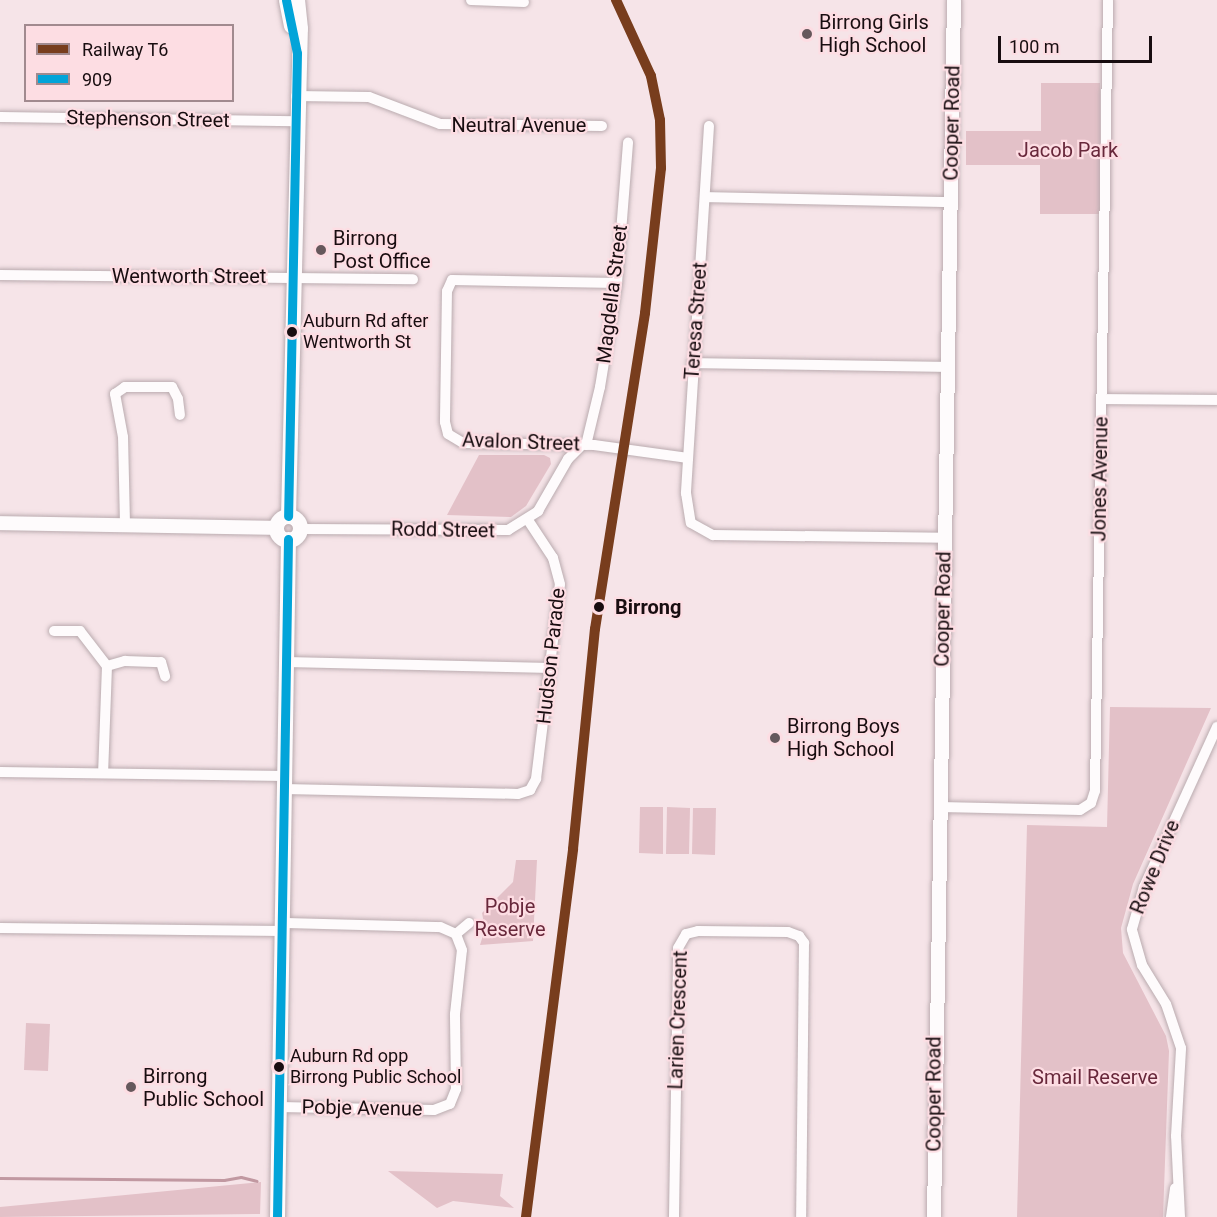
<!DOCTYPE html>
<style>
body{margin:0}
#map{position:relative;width:1217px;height:1217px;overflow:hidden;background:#f6e4e8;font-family:Roboto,sans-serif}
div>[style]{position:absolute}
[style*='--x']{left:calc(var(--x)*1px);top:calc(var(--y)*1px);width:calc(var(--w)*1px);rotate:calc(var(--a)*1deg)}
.green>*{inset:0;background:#e3c1c8}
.stream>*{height:3px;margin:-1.5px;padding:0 1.5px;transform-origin:1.5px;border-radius:1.5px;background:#c198a1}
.roads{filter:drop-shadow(0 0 2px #baabaf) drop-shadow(0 0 2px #baabaf)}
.minor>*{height:10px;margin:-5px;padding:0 5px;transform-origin:5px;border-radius:5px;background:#fefbfc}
.tertiary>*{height:14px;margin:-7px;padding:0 7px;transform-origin:7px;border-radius:7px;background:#fefbfc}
.secondary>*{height:15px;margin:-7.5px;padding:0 7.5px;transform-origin:7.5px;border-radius:7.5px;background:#fefbfc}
.secondary>.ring{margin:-7.5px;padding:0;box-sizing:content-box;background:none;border:15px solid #fefbfc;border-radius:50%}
.bus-1>*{height:9px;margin:-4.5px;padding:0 4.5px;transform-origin:4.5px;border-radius:4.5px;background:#02a4d9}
.rail-1>*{height:10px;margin:-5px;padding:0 5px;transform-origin:5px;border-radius:5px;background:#783d1d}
.dots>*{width:16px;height:16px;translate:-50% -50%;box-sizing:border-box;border:3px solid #fddde3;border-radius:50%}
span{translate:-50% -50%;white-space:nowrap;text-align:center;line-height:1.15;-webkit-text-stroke:4.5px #fddde3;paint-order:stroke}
.bus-label{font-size:18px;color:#180d10}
.left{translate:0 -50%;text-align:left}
.poi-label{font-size:20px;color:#180d10}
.street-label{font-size:20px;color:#180d10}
.park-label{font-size:20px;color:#68283b}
.stop-label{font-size:20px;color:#180d10;font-weight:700}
.legend{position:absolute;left:24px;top:24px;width:210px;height:78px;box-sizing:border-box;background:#fddde3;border:2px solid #a18a8f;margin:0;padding:8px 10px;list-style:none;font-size:18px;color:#180d10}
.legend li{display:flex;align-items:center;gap:12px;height:30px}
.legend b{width:30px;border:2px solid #a18a8f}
.scale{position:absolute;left:998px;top:36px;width:154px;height:27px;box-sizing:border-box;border:3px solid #180d10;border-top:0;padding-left:8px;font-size:18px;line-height:21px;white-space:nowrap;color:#180d10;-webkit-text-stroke:4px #fddde3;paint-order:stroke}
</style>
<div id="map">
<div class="green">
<div style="clip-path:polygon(1041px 83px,1100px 83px,1100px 214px,1040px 214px,1040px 165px,966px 165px,966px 131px,1041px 131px)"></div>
<div style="clip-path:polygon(479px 455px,544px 455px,550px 458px,551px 464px,526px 506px,511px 517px,447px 515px)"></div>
<div style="clip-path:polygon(1110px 707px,1211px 708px,1133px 884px,1121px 928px,1123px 953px,1166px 1036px,1169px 1051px,1163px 1217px,1017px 1217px,1027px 825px,1107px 827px)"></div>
<div style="clip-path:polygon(640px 807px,663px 807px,663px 854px,639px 853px)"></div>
<div style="clip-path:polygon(667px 807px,690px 808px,689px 854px,666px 854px)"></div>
<div style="clip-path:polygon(693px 808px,716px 808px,715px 855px,692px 854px)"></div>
<div style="clip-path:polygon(516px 860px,537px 860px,533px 941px,480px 945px,485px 929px,482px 913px,513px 882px)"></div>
<div style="clip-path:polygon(26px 1023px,50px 1024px,48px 1071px,24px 1070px)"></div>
<div style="clip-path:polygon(388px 1171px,503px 1174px,500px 1196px,514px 1208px,453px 1201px,437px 1208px)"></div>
<div style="clip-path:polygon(261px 1182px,260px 1214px,0 1217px,0 1207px)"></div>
</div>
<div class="stream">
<div style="--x:0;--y:1178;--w:224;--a:0.5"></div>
<div style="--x:224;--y:1180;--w:17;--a:-10"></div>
<div style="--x:241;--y:1177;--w:16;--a:14"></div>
</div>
<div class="roads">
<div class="minor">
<div style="--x:471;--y:0;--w:53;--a:2.2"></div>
<div style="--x:296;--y:96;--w:73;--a:0.8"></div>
<div style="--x:369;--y:97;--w:76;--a:20.8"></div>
<div style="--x:440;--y:124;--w:162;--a:0.7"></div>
<div style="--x:0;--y:117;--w:296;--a:0.8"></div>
<div style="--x:709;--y:126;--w:368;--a:93.6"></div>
<div style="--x:686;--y:493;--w:30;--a:81"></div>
<div style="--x:691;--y:523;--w:25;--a:29"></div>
<div style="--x:713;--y:535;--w:231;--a:0.7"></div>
<div style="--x:706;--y:197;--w:244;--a:1.2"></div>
<div style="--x:0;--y:275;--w:413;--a:0.6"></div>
<div style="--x:617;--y:283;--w:165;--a:-179"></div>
<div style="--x:452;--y:280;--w:12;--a:114"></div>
<div style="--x:447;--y:291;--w:131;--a:90.9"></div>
<div style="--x:445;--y:422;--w:12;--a:76"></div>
<div style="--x:448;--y:434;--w:17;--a:31"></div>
<div style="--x:463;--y:443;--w:131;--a:0.9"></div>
<div style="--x:594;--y:445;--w:95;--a:7.9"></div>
<div style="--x:692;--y:363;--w:255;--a:0.9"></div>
<div style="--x:1101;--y:399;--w:116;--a:0.5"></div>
<div style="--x:586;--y:445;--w:60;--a:-76.4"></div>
<div style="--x:600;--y:387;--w:105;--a:-80.7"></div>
<div style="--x:617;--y:283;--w:141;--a:-85.5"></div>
<div style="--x:125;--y:524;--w:87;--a:-91.3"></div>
<div style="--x:123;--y:437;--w:44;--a:-100.5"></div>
<div style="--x:115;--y:394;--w:12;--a:-35"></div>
<div style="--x:125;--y:387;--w:47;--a:0"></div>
<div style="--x:172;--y:387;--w:13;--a:63"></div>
<div style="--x:178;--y:399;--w:16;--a:83"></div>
<div style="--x:300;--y:529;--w:208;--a:0.3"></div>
<div style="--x:508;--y:530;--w:36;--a:-32"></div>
<div style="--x:538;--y:511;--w:60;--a:-60"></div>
<div style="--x:568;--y:459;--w:17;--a:-45"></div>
<div style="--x:54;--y:631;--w:26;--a:0"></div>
<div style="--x:80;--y:631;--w:44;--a:52.4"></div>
<div style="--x:107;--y:666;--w:107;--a:92.1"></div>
<div style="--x:286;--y:662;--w:265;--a:1.3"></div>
<div style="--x:107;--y:666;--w:19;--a:-16"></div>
<div style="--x:125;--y:661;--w:36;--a:2"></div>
<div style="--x:161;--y:662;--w:15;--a:74"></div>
<div style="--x:0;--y:772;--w:284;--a:0.8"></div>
<div style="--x:284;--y:789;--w:234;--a:1.2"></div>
<div style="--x:518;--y:794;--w:13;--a:-18"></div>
<div style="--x:530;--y:790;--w:13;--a:-61"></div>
<div style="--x:536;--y:779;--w:196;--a:-83"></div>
<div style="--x:560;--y:584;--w:27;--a:-105"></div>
<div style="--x:553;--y:558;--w:45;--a:-123.3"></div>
<div style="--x:940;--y:807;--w:140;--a:1.2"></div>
<div style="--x:1080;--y:810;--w:13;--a:-32"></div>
<div style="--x:1091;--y:803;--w:13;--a:-72"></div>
<div style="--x:1095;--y:791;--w:791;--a:-89.06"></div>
<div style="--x:0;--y:928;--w:282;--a:0.6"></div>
<div style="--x:456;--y:934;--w:17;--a:-40"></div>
<div style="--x:279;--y:1107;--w:155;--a:1.1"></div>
<div style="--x:434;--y:1110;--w:17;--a:-21"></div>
<div style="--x:450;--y:1104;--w:16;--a:-68"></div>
<div style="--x:456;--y:1089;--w:75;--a:-90.8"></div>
<div style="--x:455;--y:1014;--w:64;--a:-83.8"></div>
<div style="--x:462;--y:950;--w:17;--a:-111"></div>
<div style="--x:456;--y:934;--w:17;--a:-156"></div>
<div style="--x:440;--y:927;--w:158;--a:-178.5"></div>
<div style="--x:674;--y:1217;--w:269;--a:-89.1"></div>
<div style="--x:678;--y:948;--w:16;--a:-60"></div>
<div style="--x:686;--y:934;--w:12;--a:-14"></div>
<div style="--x:698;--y:931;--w:90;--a:0.6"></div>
<div style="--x:788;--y:932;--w:12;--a:20"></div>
<div style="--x:799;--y:936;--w:9;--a:54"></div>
<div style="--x:804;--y:943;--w:274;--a:90.6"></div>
<div style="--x:1171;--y:1217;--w:29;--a:-82"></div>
<div style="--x:1180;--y:1217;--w:81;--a:-92.8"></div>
<div style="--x:1176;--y:1136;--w:88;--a:-86.7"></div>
<div style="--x:1181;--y:1048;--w:46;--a:-108.8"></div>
<div style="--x:1166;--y:1004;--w:46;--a:-121.6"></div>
<div style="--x:1142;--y:965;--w:37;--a:-106"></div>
<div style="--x:1132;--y:929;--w:44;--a:-74.1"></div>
<div style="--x:1144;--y:887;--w:176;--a:-65.5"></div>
</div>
<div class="tertiary">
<div style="--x:0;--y:523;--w:276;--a:1"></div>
<div style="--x:934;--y:1217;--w:1217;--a:-89.06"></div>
</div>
<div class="secondary">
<div style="--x:286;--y:0;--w:26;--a:79"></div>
<div style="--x:288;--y:516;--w:488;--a:-88.6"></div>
<div style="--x:300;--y:28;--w:28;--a:-96"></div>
<div class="ring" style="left:276px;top:516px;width:9px;height:9px"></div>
<div style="--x:277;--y:1217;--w:678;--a:-89.07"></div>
</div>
</div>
<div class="bus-1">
<div style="--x:286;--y:0;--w:54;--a:78.3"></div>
<div style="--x:297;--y:53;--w:463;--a:91.1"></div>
<div style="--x:277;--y:1217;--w:678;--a:-89.07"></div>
</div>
<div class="rail-1">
<div style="--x:526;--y:1217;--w:371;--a:-82.7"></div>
<div style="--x:573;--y:849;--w:221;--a:-84.3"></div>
<div style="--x:595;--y:629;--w:320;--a:-81"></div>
<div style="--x:645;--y:313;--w:146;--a:-83.7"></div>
<div style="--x:661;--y:168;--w:48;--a:-91.2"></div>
<div style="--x:660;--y:120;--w:45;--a:-101.6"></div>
<div style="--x:651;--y:76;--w:84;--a:-114.7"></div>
</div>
<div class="dots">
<div style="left:807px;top:34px;background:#66585c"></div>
<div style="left:321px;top:250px;background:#66585c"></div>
<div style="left:292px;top:332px;background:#180d10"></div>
<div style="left:599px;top:607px;background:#180d10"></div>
<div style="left:775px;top:738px;background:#66585c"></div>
<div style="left:279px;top:1067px;background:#180d10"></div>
<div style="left:131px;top:1087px;background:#66585c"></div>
</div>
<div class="bus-label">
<span class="left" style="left:303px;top:332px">Auburn Rd after<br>Wentworth St</span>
<span class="left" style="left:290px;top:1067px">Auburn Rd opp<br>Birrong Public School</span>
</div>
<div class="poi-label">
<span class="left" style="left:819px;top:34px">Birrong Girls<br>High School</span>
<span class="left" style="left:333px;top:250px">Birrong<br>Post Office</span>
<span class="left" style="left:787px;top:738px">Birrong Boys<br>High School</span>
<span class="left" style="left:143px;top:1088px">Birrong<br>Public School</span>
</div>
<div class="street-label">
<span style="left:148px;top:119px;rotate:1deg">Stephenson Street</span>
<span style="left:952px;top:123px;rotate:-89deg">Cooper Road</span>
<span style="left:519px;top:125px">Neutral Avenue</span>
<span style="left:189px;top:276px">Wentworth Street</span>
<span style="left:612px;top:294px;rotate:-83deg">Magdella Street</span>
<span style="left:696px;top:321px;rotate:-86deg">Teresa Street</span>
<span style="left:521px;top:442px;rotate:2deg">Avalon Street</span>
<span style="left:1100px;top:479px;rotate:-89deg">Jones Avenue</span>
<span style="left:443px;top:530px;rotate:1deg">Rodd Street</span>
<span style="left:943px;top:609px;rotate:-89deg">Cooper Road</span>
<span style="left:551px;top:656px;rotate:-84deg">Hudson Parade</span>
<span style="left:1155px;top:867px;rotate:-68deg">Rowe Drive</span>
<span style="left:678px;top:1020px;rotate:-88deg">Larien Crescent</span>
<span style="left:934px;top:1094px;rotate:-90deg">Cooper Road</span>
<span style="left:362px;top:1108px;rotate:1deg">Pobje Avenue</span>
</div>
<div class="park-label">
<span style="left:1068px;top:150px">Jacob Park</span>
<span style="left:510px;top:918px">Pobje<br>Reserve</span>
<span style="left:1095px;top:1077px">Smail Reserve</span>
</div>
<div class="stop-label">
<span class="left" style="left:615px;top:607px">Birrong</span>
</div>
<ul class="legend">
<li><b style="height:8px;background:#783d1d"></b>Railway T6</li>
<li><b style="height:8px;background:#02a4d9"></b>909</li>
</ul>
<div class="scale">100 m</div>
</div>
